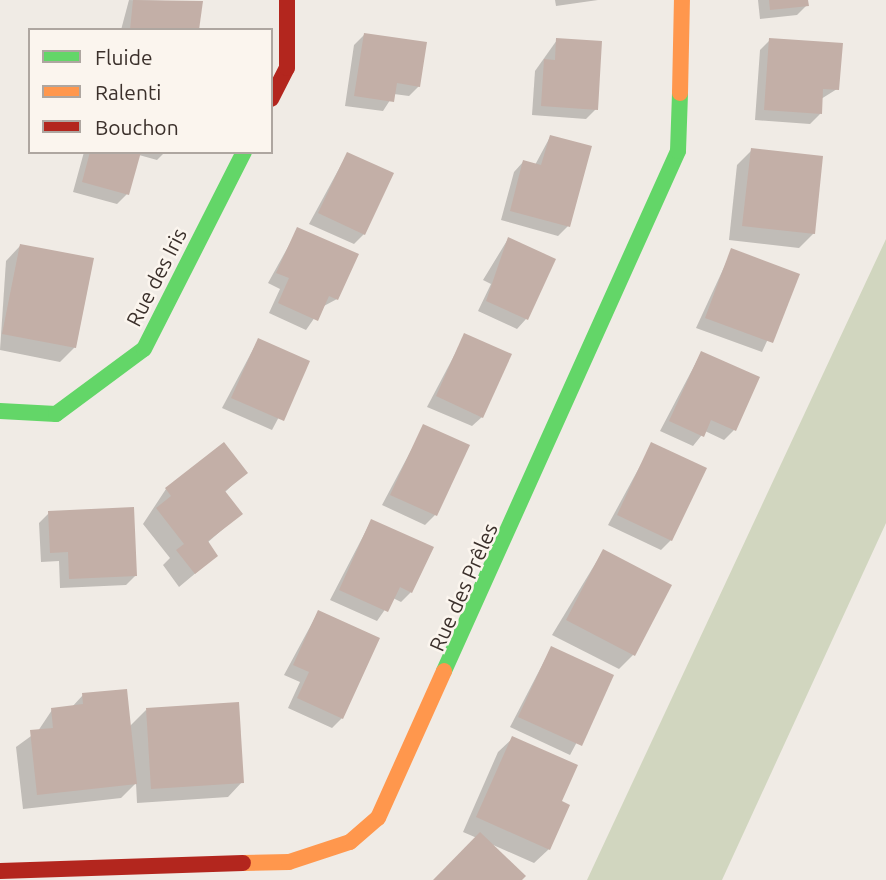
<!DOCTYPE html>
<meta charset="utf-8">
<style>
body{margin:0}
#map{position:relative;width:886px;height:880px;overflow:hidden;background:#f0ebe5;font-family:Ubuntu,sans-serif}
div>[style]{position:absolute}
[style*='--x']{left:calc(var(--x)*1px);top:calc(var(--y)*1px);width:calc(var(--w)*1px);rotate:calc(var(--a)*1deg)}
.green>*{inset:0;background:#d1d6bf}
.shadow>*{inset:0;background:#0003}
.building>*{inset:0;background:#c3afa7}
.fast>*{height:16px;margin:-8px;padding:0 8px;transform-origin:8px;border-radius:8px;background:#63d668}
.slow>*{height:16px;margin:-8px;padding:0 8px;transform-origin:8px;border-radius:8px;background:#ff974d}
.jam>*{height:16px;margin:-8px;padding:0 8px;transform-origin:8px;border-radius:8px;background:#b3261e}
span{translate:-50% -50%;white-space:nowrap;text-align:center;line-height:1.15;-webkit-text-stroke:5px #fbf5ee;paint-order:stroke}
.street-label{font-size:21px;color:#3b302b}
.legend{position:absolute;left:28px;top:28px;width:245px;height:126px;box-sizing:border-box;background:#fbf5ee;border:2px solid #aea6a0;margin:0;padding:9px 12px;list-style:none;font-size:21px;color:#3b302b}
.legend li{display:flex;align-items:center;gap:14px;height:35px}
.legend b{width:35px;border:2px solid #aea6a0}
</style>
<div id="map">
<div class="green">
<div style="clip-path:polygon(886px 239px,886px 523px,722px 880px,587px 880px)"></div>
</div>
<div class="shadow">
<div style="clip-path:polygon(129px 0,201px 2px,198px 30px,121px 30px)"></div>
<div style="clip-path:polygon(555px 0,598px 0,556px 6px)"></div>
<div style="clip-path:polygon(758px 0,806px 0,807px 5px,797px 15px,760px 19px)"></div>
<div style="clip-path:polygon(364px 35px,419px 86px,409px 96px,394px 94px,383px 111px,345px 106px,354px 45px)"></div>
<div style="clip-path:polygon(557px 40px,596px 109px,586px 119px,532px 115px,535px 71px)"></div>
<div style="clip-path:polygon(770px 40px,837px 89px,821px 99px,820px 114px,810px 124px,755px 120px,760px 50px)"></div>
<div style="clip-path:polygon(550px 137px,568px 226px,558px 236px,501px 220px,514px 172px,523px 162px,535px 165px)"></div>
<div style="clip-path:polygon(752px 150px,814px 233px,799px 248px,729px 240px,737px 165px)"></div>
<div style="clip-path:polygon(84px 152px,165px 152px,157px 160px,139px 155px,127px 194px,117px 204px,73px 192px)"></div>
<div style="clip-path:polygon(347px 154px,364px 234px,354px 244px,309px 224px)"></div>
<div style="clip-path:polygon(298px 229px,337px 299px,322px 307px,306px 330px,269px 313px,280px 289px,268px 283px)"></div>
<div style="clip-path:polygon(508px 239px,526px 319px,517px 329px,478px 311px,491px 284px,483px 280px)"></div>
<div style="clip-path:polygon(20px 246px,75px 347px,60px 362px,0 350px,6px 261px)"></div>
<div style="clip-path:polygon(732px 250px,797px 275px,762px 352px,696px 328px)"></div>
<div style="clip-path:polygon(465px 335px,482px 417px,472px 426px,427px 407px)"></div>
<div style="clip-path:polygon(258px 340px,308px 362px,272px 430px,222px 408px)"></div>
<div style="clip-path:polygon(701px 353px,758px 378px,734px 430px,724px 440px,705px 431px,693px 446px,660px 431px)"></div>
<div style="clip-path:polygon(424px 426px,435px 515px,425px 525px,382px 505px)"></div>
<div style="clip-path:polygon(652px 444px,671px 540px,661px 550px,608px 525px)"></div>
<div style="clip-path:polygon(224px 445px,245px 473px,224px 493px,240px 514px,207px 543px,216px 556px,179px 587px,163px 565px,170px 558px,143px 524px,166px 489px)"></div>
<div style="clip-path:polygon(49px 513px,136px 575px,126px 585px,60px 588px,59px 561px,41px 562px,39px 523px)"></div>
<div style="clip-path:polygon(371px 521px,411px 592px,401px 602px,393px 598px,377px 621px,330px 600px)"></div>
<div style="clip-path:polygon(603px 551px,633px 655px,619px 669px,552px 635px)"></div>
<div style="clip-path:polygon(318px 612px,342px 718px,332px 728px,288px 708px,300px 682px,284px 675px)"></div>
<div style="clip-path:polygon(551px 648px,612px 676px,570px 755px,510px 727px)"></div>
<div style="clip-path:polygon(83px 695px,129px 727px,146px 710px,242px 782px,228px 797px,137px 803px,136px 783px,121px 798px,23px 809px,16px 747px,38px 731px,52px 710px,71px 708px)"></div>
<div style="clip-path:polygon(513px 738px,560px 802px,549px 849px,534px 863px,491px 844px,519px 880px,435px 880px,477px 838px,463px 832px,498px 752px)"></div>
</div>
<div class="building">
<div style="clip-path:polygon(133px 0,203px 1px,199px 30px,130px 30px)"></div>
<div style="clip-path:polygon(769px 0,808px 0,809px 6px,770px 10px)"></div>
<div style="clip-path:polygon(364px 33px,427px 42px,420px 87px,397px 83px,394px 102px,354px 96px)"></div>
<div style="clip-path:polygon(556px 38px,602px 41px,598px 110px,541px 106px,544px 59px,555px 60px)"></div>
<div style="clip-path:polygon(769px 38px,843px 43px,839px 90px,823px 89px,822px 114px,764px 110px)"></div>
<div style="clip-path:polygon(550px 135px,592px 146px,570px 227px,510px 211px,523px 160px,541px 165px)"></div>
<div style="clip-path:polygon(751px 148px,823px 156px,815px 234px,742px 226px)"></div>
<div style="clip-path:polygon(90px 152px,141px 152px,129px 195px,82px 182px)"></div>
<div style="clip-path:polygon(347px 152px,394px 173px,365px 235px,318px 213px)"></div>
<div style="clip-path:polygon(297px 227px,359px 254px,338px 300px,329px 296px,318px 321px,278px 303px,289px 278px,276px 273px)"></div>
<div style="clip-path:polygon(508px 237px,556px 259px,528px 320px,486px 301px)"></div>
<div style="clip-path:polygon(20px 244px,94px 258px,76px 348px,2px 334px)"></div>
<div style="clip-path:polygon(731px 248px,800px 274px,773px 343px,705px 318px)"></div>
<div style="clip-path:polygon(464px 333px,512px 354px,483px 418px,436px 396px)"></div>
<div style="clip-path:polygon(258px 338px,310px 361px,284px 421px,231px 398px)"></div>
<div style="clip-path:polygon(701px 351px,760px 377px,736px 431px,711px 420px,704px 437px,669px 421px)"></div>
<div style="clip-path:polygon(423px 424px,470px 445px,437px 516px,390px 495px)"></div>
<div style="clip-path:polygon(224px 442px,248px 473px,225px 491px,243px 514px,208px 541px,218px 556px,195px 574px,176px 550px,184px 544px,156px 508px,171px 496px,165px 488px)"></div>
<div style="clip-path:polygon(651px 442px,707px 468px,672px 541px,617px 515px)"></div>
<div style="clip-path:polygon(134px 507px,137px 576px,69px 579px,68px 552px,50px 553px,48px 511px)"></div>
<div style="clip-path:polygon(371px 519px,434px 547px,412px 593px,400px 587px,388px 612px,339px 590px)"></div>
<div style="clip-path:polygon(603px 549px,672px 585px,635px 656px,566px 620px)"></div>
<div style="clip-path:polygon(318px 610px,380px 638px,343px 719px,297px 698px,309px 672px,293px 665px)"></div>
<div style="clip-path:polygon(551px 646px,614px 675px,582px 746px,518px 717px)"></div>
<div style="clip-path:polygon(127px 689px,137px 784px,37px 795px,30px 730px,53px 728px,51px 708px,83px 704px,82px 693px)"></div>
<div style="clip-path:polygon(239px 702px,244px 783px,151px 789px,146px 708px)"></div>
<div style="clip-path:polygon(512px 736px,578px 765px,562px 801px,570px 805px,550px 850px,476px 817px)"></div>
<div style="clip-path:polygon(480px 832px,526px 876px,522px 880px,433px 880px)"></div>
</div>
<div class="fast">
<div style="--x:0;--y:411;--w:56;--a:3.1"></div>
<div style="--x:56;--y:414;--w:109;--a:-36.5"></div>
<div style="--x:144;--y:349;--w:221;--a:-63.1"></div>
<div style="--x:444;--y:671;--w:570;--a:-65.77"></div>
<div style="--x:678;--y:151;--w:58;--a:-88"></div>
</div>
<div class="slow">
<div style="--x:680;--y:93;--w:93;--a:-88.8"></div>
<div style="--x:243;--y:863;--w:46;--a:-1.2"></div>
<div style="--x:289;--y:862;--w:64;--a:-18.2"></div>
<div style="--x:350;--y:842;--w:37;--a:-41"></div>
<div style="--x:378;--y:818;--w:161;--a:-65.8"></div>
</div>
<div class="jam">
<div style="--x:271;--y:99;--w:35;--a:-63"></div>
<div style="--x:287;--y:68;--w:68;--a:-90"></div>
<div style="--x:0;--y:871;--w:243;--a:-1.9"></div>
</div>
<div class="street-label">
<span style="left:156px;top:277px;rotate:-63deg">Rue des Iris</span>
<span style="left:463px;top:587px;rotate:-66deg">Rue des Prêles</span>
</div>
<ul class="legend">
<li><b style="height:9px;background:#63d668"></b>Fluide</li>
<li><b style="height:9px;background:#ff974d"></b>Ralenti</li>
<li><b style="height:9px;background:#b3261e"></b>Bouchon</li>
</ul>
</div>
